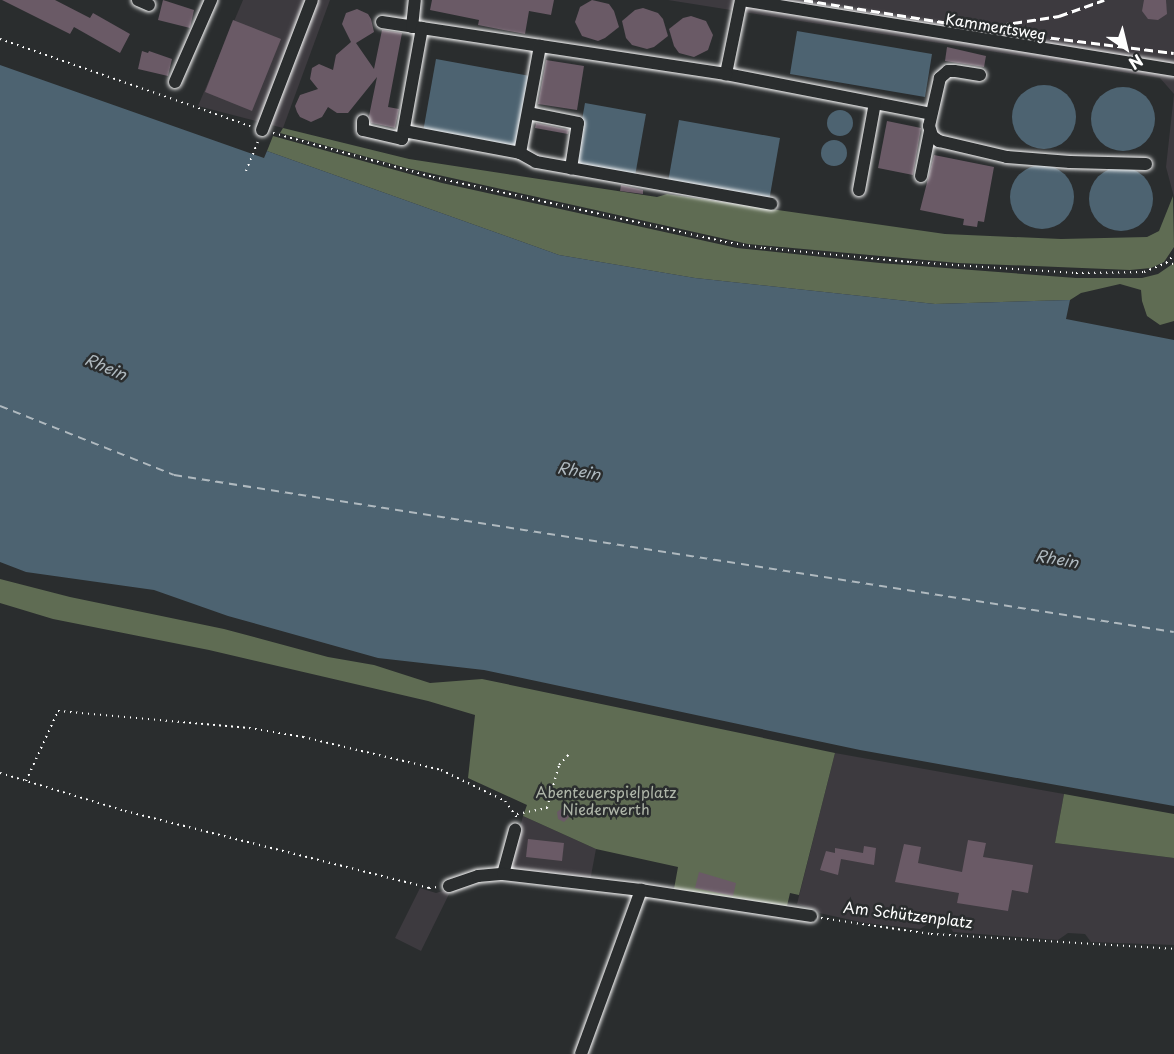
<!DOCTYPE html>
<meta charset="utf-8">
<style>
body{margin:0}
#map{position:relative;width:1174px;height:1054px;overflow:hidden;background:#2a2d2e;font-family:"Playpen Sans",sans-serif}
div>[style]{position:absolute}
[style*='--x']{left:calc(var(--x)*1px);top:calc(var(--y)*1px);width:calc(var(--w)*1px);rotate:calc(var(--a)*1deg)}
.built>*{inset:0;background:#3d3a3f}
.green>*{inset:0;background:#5f6c53}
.water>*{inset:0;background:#4d6371}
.round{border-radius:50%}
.ferry>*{height:1.5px;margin-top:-0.75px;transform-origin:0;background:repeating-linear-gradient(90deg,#afb9bf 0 8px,transparent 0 14px)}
.building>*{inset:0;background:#6a5a66}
.path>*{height:2px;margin-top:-1px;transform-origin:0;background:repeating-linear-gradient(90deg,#fff 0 1.5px,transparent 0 6px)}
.roads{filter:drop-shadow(0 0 2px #fff) drop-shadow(0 0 2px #fff)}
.minor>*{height:12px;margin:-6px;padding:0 6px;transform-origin:6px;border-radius:6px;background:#2a2d2e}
.rail>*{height:3px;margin-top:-1.5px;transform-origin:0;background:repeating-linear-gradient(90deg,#fff 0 9px,transparent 0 13.5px)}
span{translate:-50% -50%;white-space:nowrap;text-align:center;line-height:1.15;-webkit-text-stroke:5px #2a2d2e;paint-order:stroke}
.street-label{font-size:15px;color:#fff}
.park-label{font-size:15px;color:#afb6a9}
.water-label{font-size:16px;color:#afb9bf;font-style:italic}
.north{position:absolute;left:1096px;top:18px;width:60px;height:60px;-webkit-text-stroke:4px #2a2d2e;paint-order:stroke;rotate:145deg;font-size:16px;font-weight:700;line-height:24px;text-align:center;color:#fff}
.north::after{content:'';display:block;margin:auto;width:21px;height:27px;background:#fff;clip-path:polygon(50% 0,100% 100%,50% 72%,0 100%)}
</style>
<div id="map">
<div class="built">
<div style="clip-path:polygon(243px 0,330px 0,283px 128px,198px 106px)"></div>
<div style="clip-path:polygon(668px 0,1174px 0,1174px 197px,1166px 167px,1174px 94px,1160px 78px)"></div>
<div style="clip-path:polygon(835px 753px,1064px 794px,1055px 843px,1174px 858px,1174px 945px,1091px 942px,1085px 934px,1068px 933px,1058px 940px,953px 932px,948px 923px,931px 922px,920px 929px,865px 923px,819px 913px,817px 910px,797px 904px)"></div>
<div style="clip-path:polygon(523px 816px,596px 849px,590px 881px,515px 872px,510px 865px)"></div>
<div style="clip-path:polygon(420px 888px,436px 893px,452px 888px,421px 951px,395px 938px)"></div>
</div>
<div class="green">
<div style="clip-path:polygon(283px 128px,409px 159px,657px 197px,667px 194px,945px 234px,1061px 239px,1147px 237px,1159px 231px,1173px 196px,1174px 247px,1164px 262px,1151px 268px,1130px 270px,958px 263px,748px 244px,407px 168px,280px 133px)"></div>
<div style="clip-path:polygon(273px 136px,442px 183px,737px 248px,880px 263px,1076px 278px,1142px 278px,1158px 274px,1174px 263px,1174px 321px,1160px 325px,1147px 316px,1142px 301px,1141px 290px,1120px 284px,1081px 293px,1070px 300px,935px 304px,695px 278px,559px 255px,267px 151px)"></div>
<div style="clip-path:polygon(0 579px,70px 597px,224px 629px,328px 657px,374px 665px,430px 683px,482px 679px,835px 753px,799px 895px,790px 893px,787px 906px,674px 889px,678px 867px,596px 849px,523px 816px,527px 805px,468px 778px,475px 715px,428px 701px,209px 650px,53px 619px,0 603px)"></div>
<div style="clip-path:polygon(1064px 794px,1174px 814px,1174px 858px,1055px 843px)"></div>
</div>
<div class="water">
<div style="clip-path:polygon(797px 31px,932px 54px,925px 97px,790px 74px)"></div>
<div style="clip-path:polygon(436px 59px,530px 76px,517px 149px,423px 132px)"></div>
<div style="clip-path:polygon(0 65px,264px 158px,267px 151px,559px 255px,695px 278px,935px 304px,1070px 300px,1066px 319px,1174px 340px,1174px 806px,860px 750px,484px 670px,378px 658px,228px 616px,154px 590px,26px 572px,0 562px)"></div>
<div class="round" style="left:1012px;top:85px;width:64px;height:64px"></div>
<div class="round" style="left:1091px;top:87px;width:64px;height:64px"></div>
<div style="clip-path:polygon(585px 103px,646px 114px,635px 176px,574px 165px)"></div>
<div class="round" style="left:827px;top:110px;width:26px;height:26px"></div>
<div style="clip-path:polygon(679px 120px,780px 138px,769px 201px,668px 182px)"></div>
<div class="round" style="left:821px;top:140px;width:26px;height:26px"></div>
<div class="round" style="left:1010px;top:165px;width:64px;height:64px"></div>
<div class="round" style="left:1089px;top:167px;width:64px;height:64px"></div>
</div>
<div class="ferry">
<div style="--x:0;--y:406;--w:187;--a:21.6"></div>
<div style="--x:174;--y:475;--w:1012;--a:8.92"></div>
</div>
<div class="building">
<div style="clip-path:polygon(2px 0,55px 0,90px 18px,93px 13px,130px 34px,120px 53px,74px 27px,70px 34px)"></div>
<div style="clip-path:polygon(163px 0,194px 10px,190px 28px,158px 20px)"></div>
<div style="clip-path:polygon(432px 0,554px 0,551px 15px,529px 11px,525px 34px,478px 25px,479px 20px,430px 10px)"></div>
<div style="clip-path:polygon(592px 0,609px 4px,614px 11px,619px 27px,605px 38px,598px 41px,582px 36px,575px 22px,580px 7px)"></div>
<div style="clip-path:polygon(1144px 0,1166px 0,1167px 14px,1158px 20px,1148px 19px,1142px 11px)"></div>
<div style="clip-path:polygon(643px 8px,658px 13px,663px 19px,668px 36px,654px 47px,647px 49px,632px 45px,626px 38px,622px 21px,635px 10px)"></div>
<div style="clip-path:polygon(357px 9px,368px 14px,371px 19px,374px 32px,356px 43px,374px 69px,382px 30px,402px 33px,388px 107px,399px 109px,395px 128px,371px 123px,369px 116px,377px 77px,348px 113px,337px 113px,328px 107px,322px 117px,311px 122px,300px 117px,297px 112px,295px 106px,300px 95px,318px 89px,310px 79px,312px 68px,319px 64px,333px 70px,336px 55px,351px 42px,342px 24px,346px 13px)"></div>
<div style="clip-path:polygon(691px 16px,706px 21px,713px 35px,708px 50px,694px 57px,679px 53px,674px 46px,669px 29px,683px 18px)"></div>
<div style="clip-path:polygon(233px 20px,281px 39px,252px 111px,205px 92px)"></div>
<div style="clip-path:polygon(947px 47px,986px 56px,984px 67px,945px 61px)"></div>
<div style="clip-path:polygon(142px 51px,148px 53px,149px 51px,172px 59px,168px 76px,138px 69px)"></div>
<div style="clip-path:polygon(546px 60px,584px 66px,577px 110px,538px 104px)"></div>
<div style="clip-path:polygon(887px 121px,921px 128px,913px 175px,878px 168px)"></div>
<div style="clip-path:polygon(536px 123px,569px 130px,568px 134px,535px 128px)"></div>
<div style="clip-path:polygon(934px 155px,994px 167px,984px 222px,978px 221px,977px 227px,963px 225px,964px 219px,920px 210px)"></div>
<div style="clip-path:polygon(621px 185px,643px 190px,643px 194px,620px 191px)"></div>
<div style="clip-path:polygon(562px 808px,568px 810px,569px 817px,564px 822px,558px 819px,557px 812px)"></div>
<div style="clip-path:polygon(528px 839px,564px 843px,562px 861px,526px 857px)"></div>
<div style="clip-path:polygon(968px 840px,986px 843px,983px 857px,1033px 865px,1028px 893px,1012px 890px,1008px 911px,957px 903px,959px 893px,895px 882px,904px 844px,921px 847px,918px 863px,962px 872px)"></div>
<div style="clip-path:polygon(864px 846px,876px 848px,874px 865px,841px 859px,838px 875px,820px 870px,826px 851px,835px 853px,835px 848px,863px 853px)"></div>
<div style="clip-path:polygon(699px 872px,736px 883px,733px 896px,695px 888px)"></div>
</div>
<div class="path">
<div style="--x:0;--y:39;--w:265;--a:19.2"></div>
<div style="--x:273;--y:133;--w:166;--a:15.4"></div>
<div style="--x:433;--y:177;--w:299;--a:12.5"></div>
<div style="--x:725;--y:242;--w:39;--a:9"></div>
<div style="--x:764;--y:248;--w:147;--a:5.5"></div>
<div style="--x:910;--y:262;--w:166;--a:3.8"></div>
<div style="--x:1076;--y:273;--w:68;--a:-0.8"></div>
<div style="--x:1144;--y:272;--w:24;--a:-22"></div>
<div style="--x:1166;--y:263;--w:11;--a:-45"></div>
<div style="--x:246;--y:171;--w:32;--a:-68"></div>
<div style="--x:1166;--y:263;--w:8;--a:7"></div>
<div style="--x:0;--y:773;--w:131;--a:16.9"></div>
<div style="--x:125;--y:811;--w:314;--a:14.2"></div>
<div style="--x:429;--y:888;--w:8;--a:-7"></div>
<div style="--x:26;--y:781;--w:77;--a:-65.4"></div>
<div style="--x:58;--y:711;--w:192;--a:5.1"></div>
<div style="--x:249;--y:728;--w:55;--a:9.5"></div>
<div style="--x:303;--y:737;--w:142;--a:13.4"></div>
<div style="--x:441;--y:770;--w:71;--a:25.8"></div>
<div style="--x:505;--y:801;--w:22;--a:54"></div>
<div style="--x:517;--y:814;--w:31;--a:-11"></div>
<div style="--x:547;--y:808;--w:45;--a:-74.4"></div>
<div style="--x:559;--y:765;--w:16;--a:-47"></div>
<div style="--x:821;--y:918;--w:111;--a:8.3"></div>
<div style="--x:931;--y:934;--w:243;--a:3.5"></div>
</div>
<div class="roads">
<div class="minor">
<div style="--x:138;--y:0;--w:12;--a:24"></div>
<div style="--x:741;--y:0;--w:76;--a:101.5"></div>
<div style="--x:726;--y:74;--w:209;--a:11"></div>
<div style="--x:742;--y:0;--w:438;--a:9.2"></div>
<div style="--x:382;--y:22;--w:348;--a:8.6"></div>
<div style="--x:412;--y:27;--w:27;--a:-84"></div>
<div style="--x:980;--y:75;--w:26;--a:-171"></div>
<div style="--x:954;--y:71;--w:6;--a:180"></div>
<div style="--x:948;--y:71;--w:11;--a:139"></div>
<div style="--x:940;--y:78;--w:49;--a:102.9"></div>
<div style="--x:929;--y:126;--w:10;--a:73"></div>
<div style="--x:932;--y:136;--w:9;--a:36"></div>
<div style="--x:939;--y:141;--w:70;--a:13.2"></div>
<div style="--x:1007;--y:157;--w:63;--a:4.5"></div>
<div style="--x:1070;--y:162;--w:76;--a:1.5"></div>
<div style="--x:175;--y:82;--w:90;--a:-66.3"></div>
<div style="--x:528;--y:113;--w:51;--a:11.3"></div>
<div style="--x:578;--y:123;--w:46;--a:98.8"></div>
<div style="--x:363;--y:121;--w:9;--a:90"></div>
<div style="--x:363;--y:130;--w:40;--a:13"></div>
<div style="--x:402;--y:139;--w:113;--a:-79.8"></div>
<div style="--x:262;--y:130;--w:139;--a:-69"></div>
<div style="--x:404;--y:131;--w:118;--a:10.7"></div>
<div style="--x:520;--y:153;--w:18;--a:29"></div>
<div style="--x:536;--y:162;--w:239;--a:10.1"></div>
<div style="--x:520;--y:153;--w:109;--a:-79.4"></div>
<div style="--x:921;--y:176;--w:46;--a:-78.7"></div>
<div style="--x:859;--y:190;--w:88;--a:-79.6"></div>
<div style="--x:503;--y:874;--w:46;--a:-74.7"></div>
<div style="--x:449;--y:886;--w:31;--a:-19"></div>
<div style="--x:478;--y:876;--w:25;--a:-5"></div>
<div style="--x:503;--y:874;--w:139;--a:6.6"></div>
<div style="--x:641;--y:890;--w:172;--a:8.7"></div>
<div style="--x:581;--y:1054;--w:175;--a:-69.9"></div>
</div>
</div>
<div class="rail">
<div style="--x:804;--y:0;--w:148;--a:9"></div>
<div style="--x:950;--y:23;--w:50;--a:2.3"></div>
<div style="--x:1000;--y:25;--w:60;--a:-8.7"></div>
<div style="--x:1059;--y:16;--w:48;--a:-19.6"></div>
<div style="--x:997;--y:31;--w:178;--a:7.1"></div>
</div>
<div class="street-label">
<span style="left:996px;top:26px;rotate:9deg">Kammertsweg</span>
<span style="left:908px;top:914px;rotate:7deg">Am Schützenplatz</span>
</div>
<div class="park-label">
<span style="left:606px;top:800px">Abenteuerspielplatz<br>Niederwerth</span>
</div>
<div class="water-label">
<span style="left:106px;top:366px;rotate:23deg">Rhein</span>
<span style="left:579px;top:470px;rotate:10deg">Rhein</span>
<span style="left:1057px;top:558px;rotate:10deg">Rhein</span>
</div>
<div class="north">N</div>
</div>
